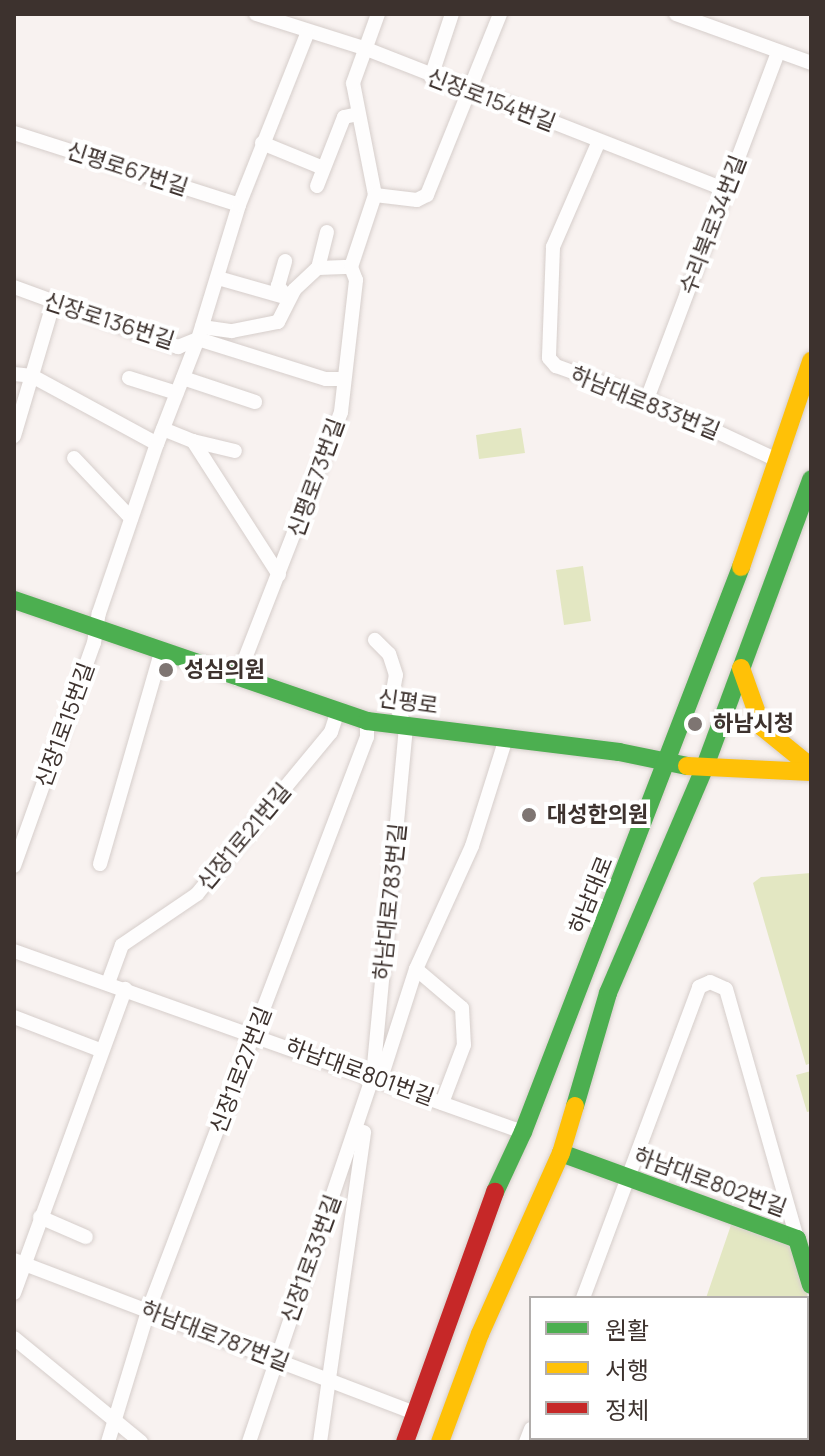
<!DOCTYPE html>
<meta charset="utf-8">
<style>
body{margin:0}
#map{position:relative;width:825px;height:1456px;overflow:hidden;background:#f8f2f0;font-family:Manrope,"Noto Sans KR",sans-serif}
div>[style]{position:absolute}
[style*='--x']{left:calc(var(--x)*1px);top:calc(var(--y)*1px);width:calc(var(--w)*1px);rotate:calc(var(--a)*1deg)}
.green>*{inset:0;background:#e3e7c2}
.roads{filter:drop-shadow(0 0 2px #d6cecb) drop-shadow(0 0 2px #d6cecb)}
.street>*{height:14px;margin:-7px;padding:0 7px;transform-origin:7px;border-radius:7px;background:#fefdfd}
.fast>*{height:18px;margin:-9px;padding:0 9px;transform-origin:9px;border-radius:9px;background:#4caf50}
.slow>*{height:18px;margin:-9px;padding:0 9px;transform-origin:9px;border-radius:9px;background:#ffc107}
.jam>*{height:18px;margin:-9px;padding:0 9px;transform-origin:9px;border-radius:9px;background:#c62828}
.dots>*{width:22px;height:22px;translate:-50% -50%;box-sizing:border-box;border:4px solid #fff;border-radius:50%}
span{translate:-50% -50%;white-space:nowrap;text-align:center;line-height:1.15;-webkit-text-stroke:8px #fff;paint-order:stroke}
.street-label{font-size:22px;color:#3d322e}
.poi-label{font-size:22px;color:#3d322e;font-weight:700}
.left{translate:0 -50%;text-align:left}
.frame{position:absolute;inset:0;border:16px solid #3d322e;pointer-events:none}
.legend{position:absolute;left:529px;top:1296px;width:280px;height:144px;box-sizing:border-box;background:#fff;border:2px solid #b1adab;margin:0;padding:10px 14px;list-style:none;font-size:24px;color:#3d322e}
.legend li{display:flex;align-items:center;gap:16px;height:40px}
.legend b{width:40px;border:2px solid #b1adab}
</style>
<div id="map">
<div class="green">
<div style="clip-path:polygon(521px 428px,525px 453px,479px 459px,476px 435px)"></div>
<div style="clip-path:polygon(583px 566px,591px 621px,564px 625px,556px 570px)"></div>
<div style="clip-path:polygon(811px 873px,811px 1063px,806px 1065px,753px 883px,761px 877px)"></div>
<div style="clip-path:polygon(811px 1071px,811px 1111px,807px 1112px,796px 1075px)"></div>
<div style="clip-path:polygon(731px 1225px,793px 1247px,811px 1308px,811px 1346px,807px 1298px,706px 1298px)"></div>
</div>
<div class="roads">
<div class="street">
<div style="--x:256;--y:14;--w:113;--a:17.5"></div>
<div style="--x:364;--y:48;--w:389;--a:21.4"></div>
<div style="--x:676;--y:14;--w:144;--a:19.9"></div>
<div style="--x:431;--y:77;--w:66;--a:-71.6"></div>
<div style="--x:14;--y:133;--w:236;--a:17.7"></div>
<div style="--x:599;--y:141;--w:116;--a:113.5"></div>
<div style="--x:553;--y:247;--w:111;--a:92.1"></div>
<div style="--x:549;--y:358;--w:11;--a:49"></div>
<div style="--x:556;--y:366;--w:97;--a:19.9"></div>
<div style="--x:647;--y:399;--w:141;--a:25.1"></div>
<div style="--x:262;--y:143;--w:66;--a:22.3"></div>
<div style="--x:317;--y:186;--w:74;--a:-68.6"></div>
<div style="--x:344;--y:117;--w:14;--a:-12"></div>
<div style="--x:375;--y:195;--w:114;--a:-101.1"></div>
<div style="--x:353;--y:83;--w:73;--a:-70.1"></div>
<div style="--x:327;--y:232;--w:37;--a:104"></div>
<div style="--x:318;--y:268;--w:33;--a:-2"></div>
<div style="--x:218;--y:278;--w:73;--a:15.9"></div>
<div style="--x:288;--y:298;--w:16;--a:-130"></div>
<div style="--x:278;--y:286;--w:26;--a:-74"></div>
<div style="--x:14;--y:287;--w:175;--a:20.1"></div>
<div style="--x:178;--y:347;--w:22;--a:-22"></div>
<div style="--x:198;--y:339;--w:134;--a:17.4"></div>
<div style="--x:326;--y:379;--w:18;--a:0"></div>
<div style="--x:202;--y:327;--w:30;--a:8"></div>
<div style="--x:232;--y:331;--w:47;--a:-11.1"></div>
<div style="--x:278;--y:322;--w:36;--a:-63"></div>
<div style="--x:294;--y:290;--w:33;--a:-43"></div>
<div style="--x:14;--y:374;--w:18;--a:6"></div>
<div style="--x:32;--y:376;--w:142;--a:28.5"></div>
<div style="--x:129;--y:378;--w:50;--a:17.4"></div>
<div style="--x:183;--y:378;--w:76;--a:18.4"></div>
<div style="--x:647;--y:399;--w:371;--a:-69.3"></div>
<div style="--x:163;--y:429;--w:32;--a:22"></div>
<div style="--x:193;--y:441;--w:159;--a:57.3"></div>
<div style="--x:14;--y:436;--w:138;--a:-73.5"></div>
<div style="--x:193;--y:441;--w:43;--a:13.4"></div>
<div style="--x:74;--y:458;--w:83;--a:46.5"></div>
<div style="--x:237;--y:679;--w:287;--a:-68.7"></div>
<div style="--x:341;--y:412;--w:133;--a:-83.5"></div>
<div style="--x:356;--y:280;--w:14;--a:-111"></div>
<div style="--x:351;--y:267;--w:76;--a:-71.6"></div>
<div style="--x:375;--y:195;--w:42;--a:6.8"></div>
<div style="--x:417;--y:200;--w:11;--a:-27"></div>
<div style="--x:427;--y:195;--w:195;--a:-68"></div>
<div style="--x:100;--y:864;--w:221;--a:-73.9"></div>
<div style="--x:14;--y:866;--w:237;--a:-70.3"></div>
<div style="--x:94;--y:643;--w:30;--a:-81"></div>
<div style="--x:99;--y:613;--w:179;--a:-71.1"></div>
<div style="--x:157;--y:444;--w:113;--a:-68.7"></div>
<div style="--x:198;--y:339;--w:140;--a:-73"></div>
<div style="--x:239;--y:205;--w:184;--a:-68.3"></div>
<div style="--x:14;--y:951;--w:540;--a:19.58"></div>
<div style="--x:416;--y:969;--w:60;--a:40.3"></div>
<div style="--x:462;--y:1008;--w:37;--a:87"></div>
<div style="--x:464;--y:1045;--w:62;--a:110.8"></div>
<div style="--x:108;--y:983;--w:40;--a:-69.8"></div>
<div style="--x:122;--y:945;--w:91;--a:-34.2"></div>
<div style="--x:197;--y:894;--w:210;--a:-50.4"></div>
<div style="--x:331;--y:732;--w:22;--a:-72"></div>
<div style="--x:14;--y:1017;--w:92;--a:21"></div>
<div style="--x:381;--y:1078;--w:114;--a:-72.2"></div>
<div style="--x:416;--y:969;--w:135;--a:-65.5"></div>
<div style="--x:472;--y:846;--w:113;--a:-72.5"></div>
<div style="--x:40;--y:1217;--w:50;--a:23.5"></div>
<div style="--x:14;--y:1260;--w:429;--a:20.9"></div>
<div style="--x:14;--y:1293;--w:324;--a:-69.9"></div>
<div style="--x:583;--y:1298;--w:332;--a:-69.5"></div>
<div style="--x:699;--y:987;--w:12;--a:-24"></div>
<div style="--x:710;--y:982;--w:17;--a:24"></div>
<div style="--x:726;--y:989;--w:260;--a:74.1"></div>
<div style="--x:14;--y:1338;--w:164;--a:39.3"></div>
<div style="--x:108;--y:1442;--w:137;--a:-73"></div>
<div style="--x:148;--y:1311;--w:614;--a:-69.12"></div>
<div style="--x:367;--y:737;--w:16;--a:-90"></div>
<div style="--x:249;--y:1442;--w:386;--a:-71.3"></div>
<div style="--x:373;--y:1076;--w:350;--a:-84.6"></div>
<div style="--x:406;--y:728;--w:34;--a:-114"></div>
<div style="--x:392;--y:697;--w:22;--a:-80"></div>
<div style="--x:396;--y:675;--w:22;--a:-108"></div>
<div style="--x:389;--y:654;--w:20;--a:-135"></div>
<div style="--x:320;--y:1442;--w:313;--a:-81.9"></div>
<div style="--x:526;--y:1442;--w:14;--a:-69"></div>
</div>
<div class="fast">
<div style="--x:14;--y:600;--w:373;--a:18.9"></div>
<div style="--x:367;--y:721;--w:254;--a:7"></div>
<div style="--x:619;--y:752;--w:69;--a:11.6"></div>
<div style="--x:575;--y:1106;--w:118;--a:-73.7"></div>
<div style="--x:608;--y:993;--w:244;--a:-66.8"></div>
<div style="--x:704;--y:769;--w:309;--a:-69.7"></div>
<div style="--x:561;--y:1153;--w:251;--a:20"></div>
<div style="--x:797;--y:1239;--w:48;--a:73.1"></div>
<div style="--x:495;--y:1192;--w:66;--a:-65"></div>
<div style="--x:523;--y:1132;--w:606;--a:-68.9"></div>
</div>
<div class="slow">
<div style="--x:741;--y:567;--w:218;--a:-71.2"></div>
<div style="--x:741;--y:668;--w:63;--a:70.4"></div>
<div style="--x:762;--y:727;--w:63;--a:39.2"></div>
<div style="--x:687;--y:766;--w:124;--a:2.8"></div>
<div style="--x:440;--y:1442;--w:115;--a:-69.7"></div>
<div style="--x:480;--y:1334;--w:198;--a:-65.9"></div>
<div style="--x:561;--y:1153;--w:49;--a:-73.4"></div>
</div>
<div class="jam">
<div style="--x:405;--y:1442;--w:266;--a:-70.2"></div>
</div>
</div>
<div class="dots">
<div style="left:166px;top:670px;background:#7e7572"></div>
<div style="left:695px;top:724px;background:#7e7572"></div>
<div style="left:529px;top:815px;background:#7e7572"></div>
</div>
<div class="street-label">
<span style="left:491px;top:100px;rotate:21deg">신장로154번길</span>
<span style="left:127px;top:169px;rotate:18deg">신평로67번길</span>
<span style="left:713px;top:225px;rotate:-69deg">수리북로34번길</span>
<span style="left:109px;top:321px;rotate:18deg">신장로136번길</span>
<span style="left:645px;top:403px;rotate:22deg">하남대로833번길</span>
<span style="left:316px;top:478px;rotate:-70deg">신평로73번길</span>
<span style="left:408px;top:702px;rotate:8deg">신평로</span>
<span style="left:65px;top:725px;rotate:-70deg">신장1로15번길</span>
<span style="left:244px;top:837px;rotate:-50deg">신장1로21번길</span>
<span style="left:591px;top:895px;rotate:-68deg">하남대로</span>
<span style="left:390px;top:902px;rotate:-84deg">하남대로783번길</span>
<span style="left:241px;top:1070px;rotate:-69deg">신장1로27번길</span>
<span style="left:360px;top:1072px;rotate:20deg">하남대로801번길</span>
<span style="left:710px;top:1182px;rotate:20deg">하남대로802번길</span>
<span style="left:311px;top:1259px;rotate:-70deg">신장1로33번길</span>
<span style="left:215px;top:1336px;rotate:21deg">하남대로787번길</span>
</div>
<div class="poi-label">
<span class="left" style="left:184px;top:670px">성심의원</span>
<span class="left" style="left:713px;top:724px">하남시청</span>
<span class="left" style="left:547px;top:815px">대성한의원</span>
</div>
<div class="frame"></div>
<ul class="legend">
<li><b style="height:10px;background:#4caf50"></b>원활</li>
<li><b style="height:10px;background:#ffc107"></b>서행</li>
<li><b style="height:10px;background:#c62828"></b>정체</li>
</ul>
</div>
